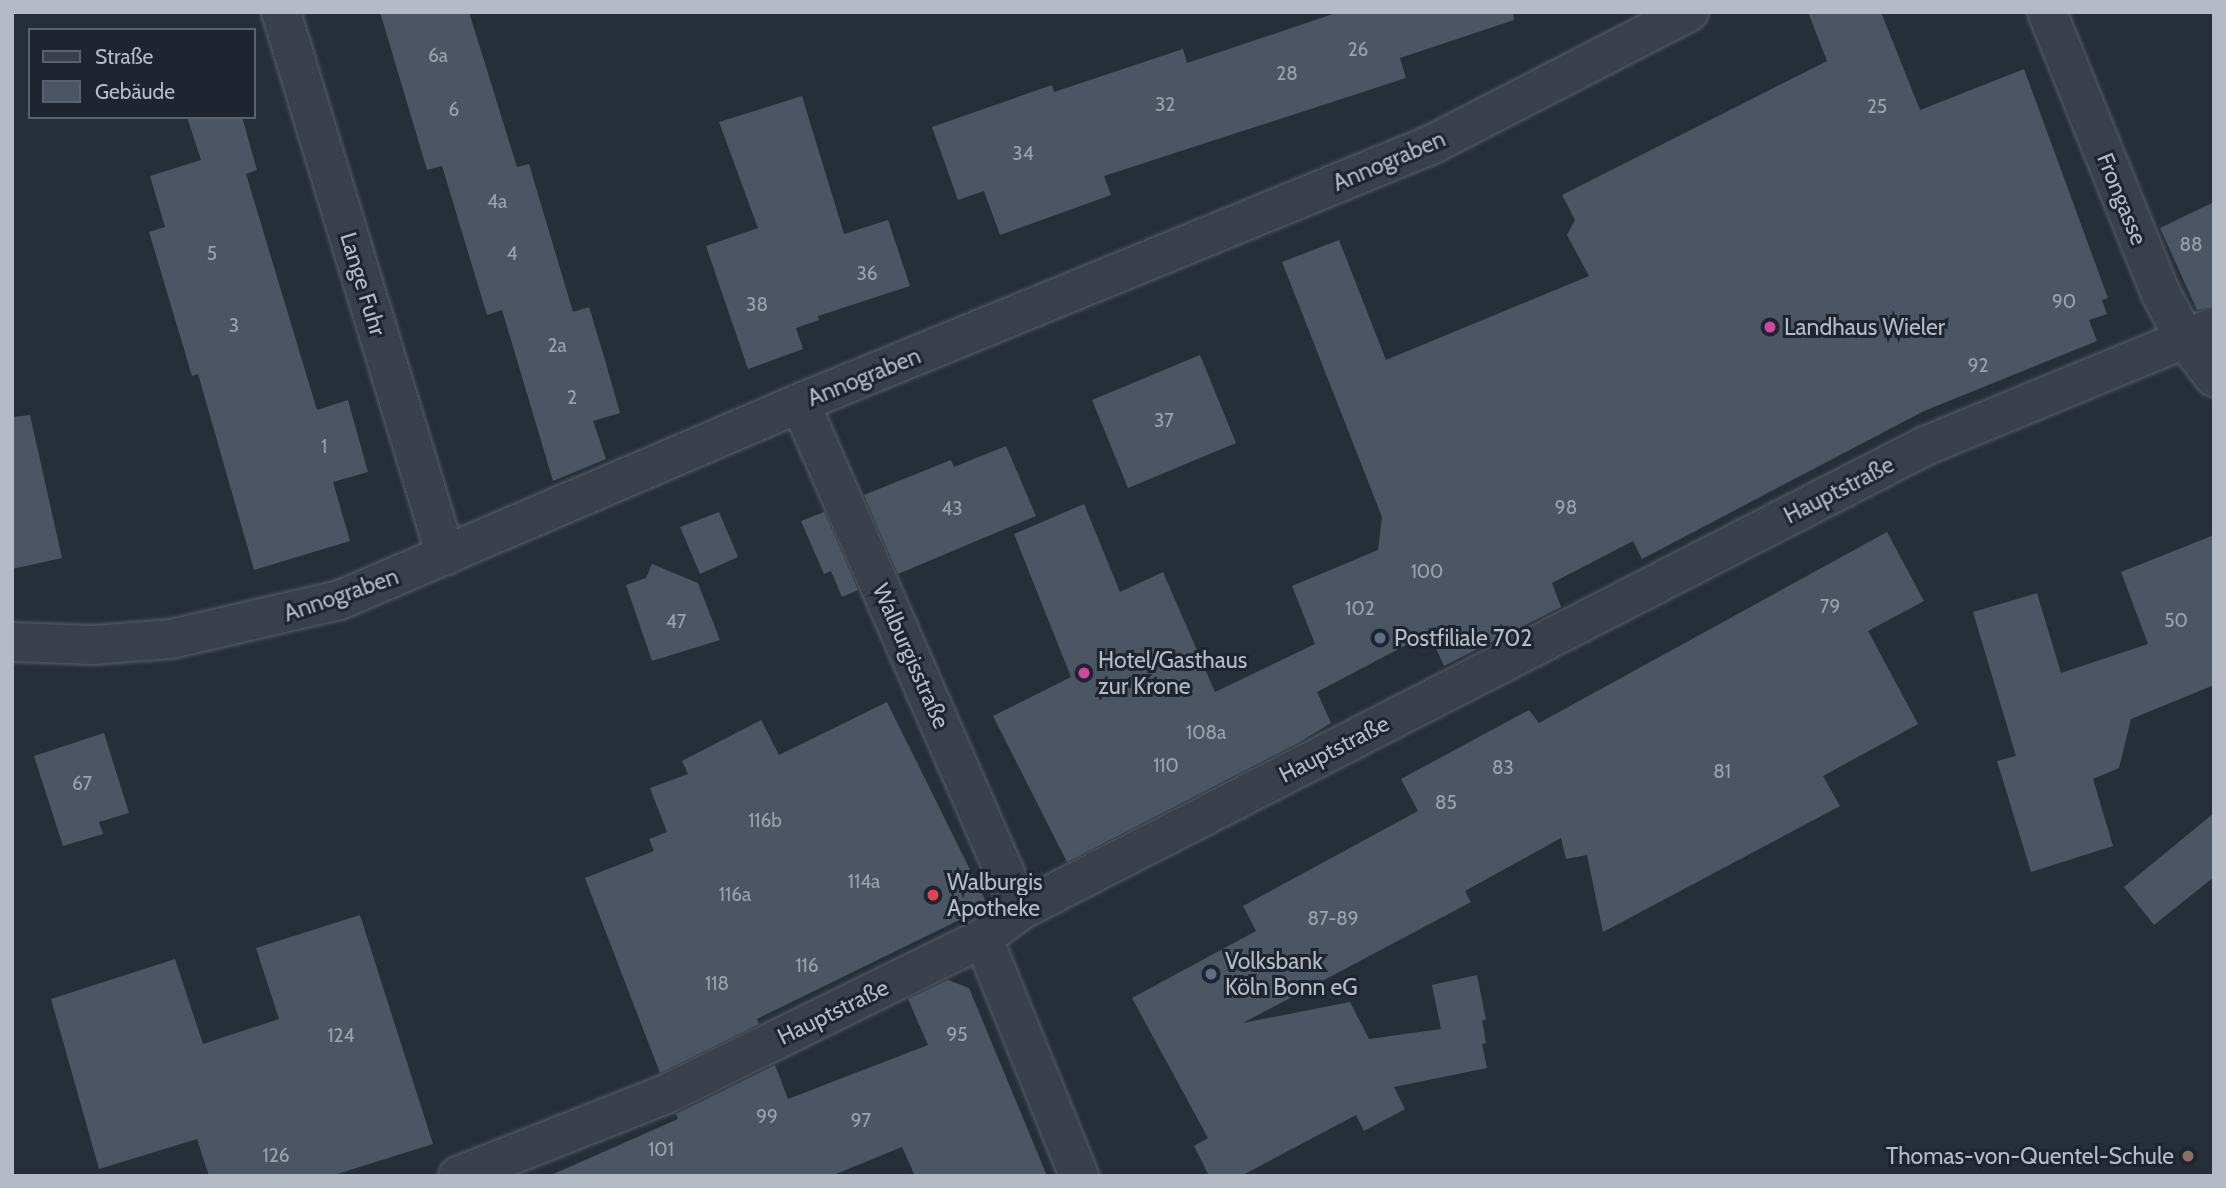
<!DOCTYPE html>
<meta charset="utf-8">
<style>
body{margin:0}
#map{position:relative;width:2226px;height:1188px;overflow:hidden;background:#262e3a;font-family:Cabin,sans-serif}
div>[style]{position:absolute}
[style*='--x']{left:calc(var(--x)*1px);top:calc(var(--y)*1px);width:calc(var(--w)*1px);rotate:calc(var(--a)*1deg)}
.building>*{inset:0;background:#4c5563}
.roads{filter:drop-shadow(0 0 2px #575e69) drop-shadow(0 0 2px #575e69)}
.minor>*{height:38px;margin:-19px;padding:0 19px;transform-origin:19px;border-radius:19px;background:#39404b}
.dots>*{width:19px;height:19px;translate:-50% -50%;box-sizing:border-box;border:4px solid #1e2530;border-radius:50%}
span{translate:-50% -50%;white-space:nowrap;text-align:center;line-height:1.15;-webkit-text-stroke:6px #1e2530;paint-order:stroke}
.number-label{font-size:19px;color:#9ba2ad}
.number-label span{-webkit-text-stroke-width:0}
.street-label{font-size:23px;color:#b5bbc6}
.poi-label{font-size:23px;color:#b5bbc6}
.left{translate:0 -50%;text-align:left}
.right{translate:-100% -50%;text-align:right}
.frame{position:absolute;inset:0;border:14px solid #b5bbc6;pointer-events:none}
.legend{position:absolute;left:28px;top:28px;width:228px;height:91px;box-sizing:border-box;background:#1e2530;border:2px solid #5a616c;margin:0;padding:9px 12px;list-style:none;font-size:21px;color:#b5bbc6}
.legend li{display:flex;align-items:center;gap:14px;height:35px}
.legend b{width:35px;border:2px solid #5a616c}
</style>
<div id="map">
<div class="building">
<div style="clip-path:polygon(380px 12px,469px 12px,517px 167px,529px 164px,573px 312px,589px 307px,605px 360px,620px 413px,593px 421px,606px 459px,553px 481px,502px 310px,487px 315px,442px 166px,427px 170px)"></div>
<div style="clip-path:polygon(1339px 12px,1513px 12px,1514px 20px,1400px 58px,1406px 78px,1104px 176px,1111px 195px,1000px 235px,984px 191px,958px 200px,932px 127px,1052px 85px,1054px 92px,1183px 49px,1187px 63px)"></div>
<div style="clip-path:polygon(1808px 12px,1881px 12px,1920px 110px,2024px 69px,2108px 298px,2102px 300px,2107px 314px,2089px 320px,2097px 341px,1924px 411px,1642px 559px,1633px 541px,1552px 583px,1561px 607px,1444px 666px,1429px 633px,1317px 692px,1331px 723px,1300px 742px,1067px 862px,993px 716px,1071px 677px,1014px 534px,1084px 504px,1120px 592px,1163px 572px,1215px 692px,1315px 644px,1292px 586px,1378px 550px,1382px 517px,1282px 262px,1339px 240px,1386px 360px,1589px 276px,1567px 235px,1575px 220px,1562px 195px,1827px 61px)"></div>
<div style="clip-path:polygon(802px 96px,844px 234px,888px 220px,910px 286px,818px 316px,819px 320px,796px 328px,803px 349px,748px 369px,706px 246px,758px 228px,719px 122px)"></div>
<div style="clip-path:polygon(187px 117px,242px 117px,257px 170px,246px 174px,317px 410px,348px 400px,368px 472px,333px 482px,350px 541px,254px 570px,198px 374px,192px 376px,149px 232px,165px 227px,150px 176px,201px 160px)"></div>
<div style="clip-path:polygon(2214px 202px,2214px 306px,2197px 310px,2160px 228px)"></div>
<div style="clip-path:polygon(1200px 355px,1236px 443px,1128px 488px,1092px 400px)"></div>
<div style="clip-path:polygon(30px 415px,62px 558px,12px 569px,12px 417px)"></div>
<div style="clip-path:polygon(1006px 446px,1036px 516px,898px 574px,864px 495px,951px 460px,954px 467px)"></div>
<div style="clip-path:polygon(719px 512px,738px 557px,700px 574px,680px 527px)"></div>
<div style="clip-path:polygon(824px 512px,858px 590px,842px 597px,831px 571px,824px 574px,801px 521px)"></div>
<div style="clip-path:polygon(1887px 532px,1924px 601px,1868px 631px,1918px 724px,1823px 776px,1840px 806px,1603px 932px,1587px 855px,1566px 859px,1561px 838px,1465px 891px,1471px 902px,1243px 1023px,1350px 1002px,1369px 1039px,1441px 1029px,1432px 985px,1477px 975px,1486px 1020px,1482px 1020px,1486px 1043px,1482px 1044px,1487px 1068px,1394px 1087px,1405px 1109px,1364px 1131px,1356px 1115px,1241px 1176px,1209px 1176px,1194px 1146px,1208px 1138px,1132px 998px,1256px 931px,1243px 906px,1418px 811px,1401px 779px,1529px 710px,1539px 723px)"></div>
<div style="clip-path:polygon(2214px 535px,2214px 685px,2131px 719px,2119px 768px,2093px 779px,2113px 846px,2031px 872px,1997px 761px,2016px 756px,1973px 612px,2037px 593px,2061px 673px,2148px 644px,2121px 572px)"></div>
<div style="clip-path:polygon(652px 564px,698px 583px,720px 640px,652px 661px,626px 585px,646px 578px)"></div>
<div style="clip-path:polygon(887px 702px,988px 906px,757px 1019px,759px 1024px,660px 1073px,585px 878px,654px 851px,649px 839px,667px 832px,650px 788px,688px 774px,682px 761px,761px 720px,779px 755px)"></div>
<div style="clip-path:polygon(104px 733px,129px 813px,99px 822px,103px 834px,63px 846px,34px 756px)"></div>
<div style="clip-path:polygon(2214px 813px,2214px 877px,2154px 925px,2124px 887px)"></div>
<div style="clip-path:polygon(360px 915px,433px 1144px,331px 1176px,209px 1176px,197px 1139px,99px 1169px,51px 999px,175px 959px,203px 1044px,279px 1019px,256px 948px)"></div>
<div style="clip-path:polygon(948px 980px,969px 988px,1047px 1176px,915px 1176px,902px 1147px,831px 1176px,549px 1176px,678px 1119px,676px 1114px,775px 1065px,788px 1099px,928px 1045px,908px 999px)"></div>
</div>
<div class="roads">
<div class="minor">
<div style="--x:281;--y:12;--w:568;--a:73.13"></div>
<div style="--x:2047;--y:12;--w:302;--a:68"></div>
<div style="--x:2160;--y:292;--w:55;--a:62"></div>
<div style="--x:2186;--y:341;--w:46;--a:52.1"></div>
<div style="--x:800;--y:403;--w:553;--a:66.45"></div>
<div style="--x:12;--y:642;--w:82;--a:2.1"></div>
<div style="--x:94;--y:645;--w:77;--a:-4.5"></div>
<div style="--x:171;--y:639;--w:173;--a:-13"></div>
<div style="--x:340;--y:600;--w:500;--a:-23.18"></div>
<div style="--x:800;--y:403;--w:684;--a:-22.25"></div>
<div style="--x:1433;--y:144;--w:288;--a:-27.3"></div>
<div style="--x:983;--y:938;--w:257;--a:68"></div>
<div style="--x:458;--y:1176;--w:221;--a:-21.5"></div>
<div style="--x:664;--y:1095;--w:356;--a:-26.2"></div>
<div style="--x:983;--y:938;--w:47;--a:-36.4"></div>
<div style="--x:1021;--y:910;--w:1016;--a:-27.17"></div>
<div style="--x:1925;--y:446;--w:313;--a:-22.4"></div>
</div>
</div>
<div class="dots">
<div style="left:1770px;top:327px;background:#d1479c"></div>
<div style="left:1380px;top:638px;background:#5c6f8a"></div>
<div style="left:1084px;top:673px;background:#d1479c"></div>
<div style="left:933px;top:895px;background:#e0444e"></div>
<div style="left:1211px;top:974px;background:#5c6f8a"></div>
<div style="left:2188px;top:1156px;background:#8d6e63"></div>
</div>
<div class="number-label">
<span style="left:1358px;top:50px">26</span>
<span style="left:438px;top:56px">6a</span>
<span style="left:1287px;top:74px">28</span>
<span style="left:1165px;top:105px">32</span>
<span style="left:1877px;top:107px">25</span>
<span style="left:454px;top:110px">6</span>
<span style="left:1023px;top:154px">34</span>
<span style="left:497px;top:202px">4a</span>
<span style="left:2191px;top:245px">88</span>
<span style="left:212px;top:254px">5</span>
<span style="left:512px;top:254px">4</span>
<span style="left:867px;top:274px">36</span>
<span style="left:2064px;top:302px">90</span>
<span style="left:757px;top:305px">38</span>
<span style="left:234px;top:326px">3</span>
<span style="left:557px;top:346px">2a</span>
<span style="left:1978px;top:366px">92</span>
<span style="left:572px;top:398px">2</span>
<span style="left:1164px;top:421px">37</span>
<span style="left:324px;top:447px">1</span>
<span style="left:1566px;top:508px">98</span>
<span style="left:952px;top:509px">43</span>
<span style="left:1427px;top:572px">100</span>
<span style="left:1830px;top:607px">79</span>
<span style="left:1360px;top:609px">102</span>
<span style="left:2176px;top:621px">50</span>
<span style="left:676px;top:622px">47</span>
<span style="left:1206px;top:733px">108a</span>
<span style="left:1166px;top:766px">110</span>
<span style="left:1503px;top:768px">83</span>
<span style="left:1722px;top:772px">81</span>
<span style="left:82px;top:784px">67</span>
<span style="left:1446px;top:803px">85</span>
<span style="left:765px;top:821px">116b</span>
<span style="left:864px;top:882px">114a</span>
<span style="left:735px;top:895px">116a</span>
<span style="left:1333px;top:919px">87-89</span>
<span style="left:807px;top:966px">116</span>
<span style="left:717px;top:984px">118</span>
<span style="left:957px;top:1035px">95</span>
<span style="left:341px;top:1036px">124</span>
<span style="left:767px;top:1117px">99</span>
<span style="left:861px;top:1121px">97</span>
<span style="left:661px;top:1150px">101</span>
<span style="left:276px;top:1156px">126</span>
</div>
<div class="street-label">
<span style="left:1389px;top:161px;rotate:-23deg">Annograben</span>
<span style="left:2122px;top:199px;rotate:68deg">Frongasse</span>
<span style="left:363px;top:284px;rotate:73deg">Lange Fuhr</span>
<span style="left:864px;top:377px;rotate:-22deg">Annograben</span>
<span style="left:1839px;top:490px;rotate:-27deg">Hauptstraße</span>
<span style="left:341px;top:595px;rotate:-19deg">Annograben</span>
<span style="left:911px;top:656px;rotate:66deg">Walburgisstraße</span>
<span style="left:1334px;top:749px;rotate:-27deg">Hauptstraße</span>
<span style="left:833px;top:1012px;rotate:-26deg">Hauptstraße</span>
</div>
<div class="poi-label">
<span class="left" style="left:1784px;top:327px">Landhaus Wieler</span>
<span class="left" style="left:1394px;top:638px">Postfiliale 702</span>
<span class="left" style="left:1098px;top:673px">Hotel/Gasthaus<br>zur Krone</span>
<span class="left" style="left:947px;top:895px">Walburgis<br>Apotheke</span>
<span class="left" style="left:1225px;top:974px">Volksbank<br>Köln Bonn eG</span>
<span class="right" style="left:2174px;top:1156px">Thomas-von-Quentel-Schule</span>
</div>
<div class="frame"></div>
<ul class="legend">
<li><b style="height:9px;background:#39404b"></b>Straße</li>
<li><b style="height:19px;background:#4c5563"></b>Gebäude</li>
</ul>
</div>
